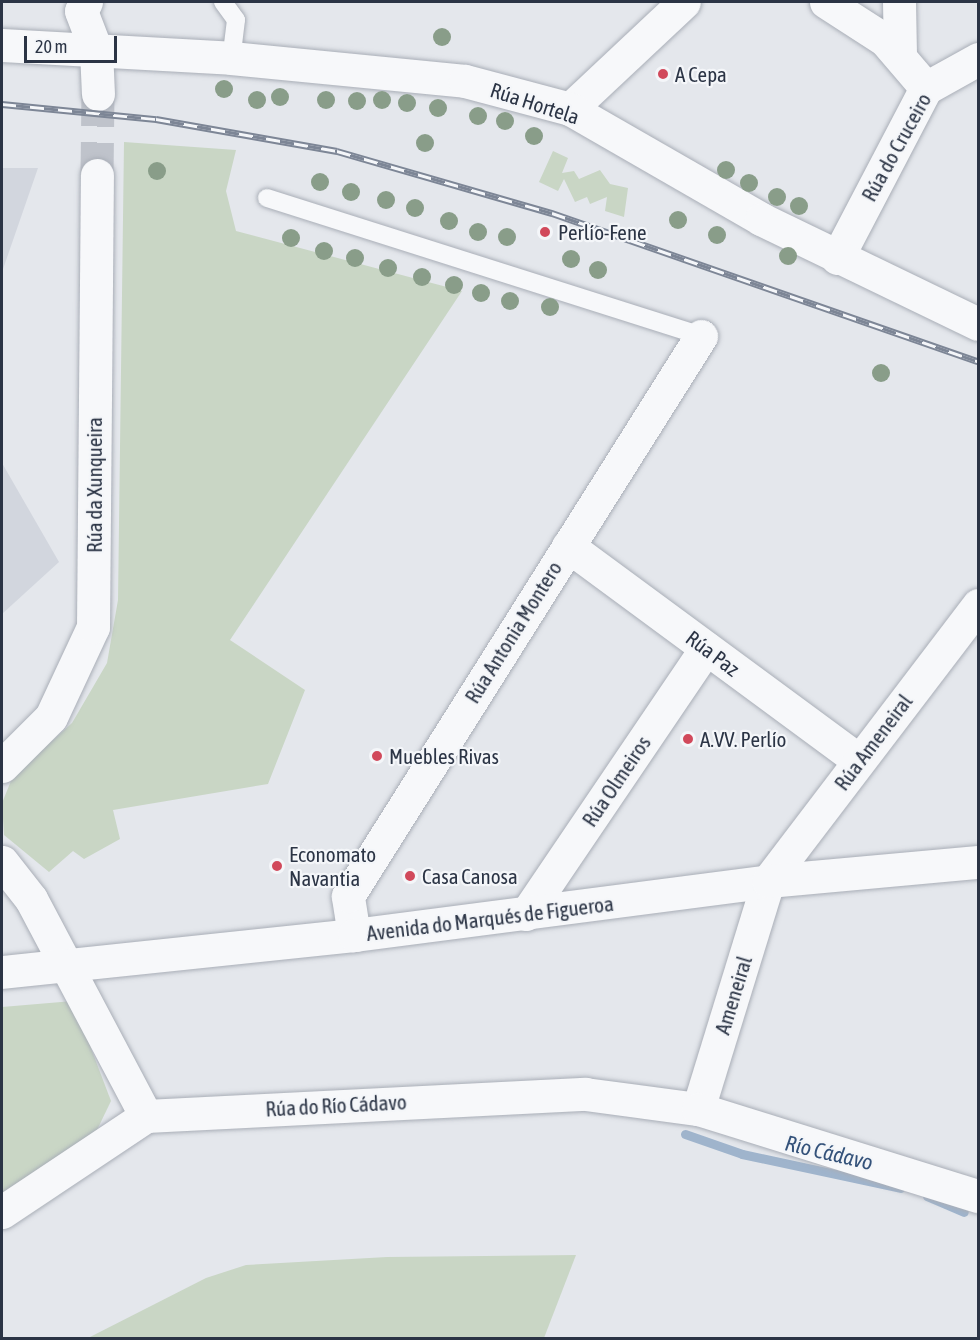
<!DOCTYPE html>
<meta charset="utf-8">
<style>
body{margin:0}
#map{position:relative;width:980px;height:1340px;overflow:hidden;background:#e4e7ec;font-family:"Asap Condensed",sans-serif}
div>[style]{position:absolute}
[style*='--x']{left:calc(var(--x)*1px);top:calc(var(--y)*1px);width:calc(var(--w)*1px);rotate:calc(var(--a)*1deg)}
.built>*{inset:0;background:#d2d6de}
.green>*{inset:0;background:#c9d6c5}
.stream>*{height:9px;margin:-4.5px;padding:0 4.5px;transform-origin:4.5px;border-radius:4.5px;background:#9fb4cc}
.minor-tunnel>*{height:33px;margin-top:-16.5px;transform-origin:0;background:repeating-linear-gradient(90deg,#bfc3cb 0 33px,transparent 0 49px)}
.roads{filter:drop-shadow(0 0 2px #a9aeb7) drop-shadow(0 0 2px #a9aeb7)}
.service>*{height:18px;margin:-9px;padding:0 9px;transform-origin:9px;border-radius:9px;background:#f7f8fa}
.minor>*{height:33px;margin:-16.5px;padding:0 16.5px;transform-origin:16.5px;border-radius:16.5px;background:#f7f8fa}
.tertiary>*{height:33px;margin:-16.5px;padding:0 16.5px;transform-origin:16.5px;border-radius:16.5px;background:#f7f8fa}
.rail>*{height:7px;margin-top:-3.5px;transform-origin:0;background:repeating-linear-gradient(90deg,#f4f6f9 0 14px,#7d8696 0 28px);box-sizing:border-box;border-block:2px solid #7d8696}
.trees>*{width:18px;height:18px;margin:-9px;border-radius:50%;background:#899d89}
.dots>*{width:16px;height:16px;translate:-50% -50%;box-sizing:border-box;border:3px solid #f4f6f9;border-radius:50%}
span{translate:-50% -50%;white-space:nowrap;text-align:center;line-height:1.15;-webkit-text-stroke:4.5px #f4f6f9;paint-order:stroke}
.poi-label{font-size:21px;color:#2b3445}
.left{translate:0 -50%;text-align:left}
.street-label{font-size:21px;color:#2b3445}
.water-label{font-size:22px;color:#34527a;font-style:italic}
.frame{position:absolute;inset:0;border:3px solid #2b3445;pointer-events:none}
.scale{position:absolute;left:24px;top:36px;width:93px;height:27px;box-sizing:border-box;border:3px solid #2b3445;border-top:0;padding-left:8px;font-size:18px;line-height:21px;white-space:nowrap;color:#2b3445;-webkit-text-stroke:4px #f4f6f9;paint-order:stroke}
</style>
<div id="map">
<div class="built">
<div style="clip-path:polygon(2px 168px,38px 168px,2px 272px)"></div>
<div style="clip-path:polygon(2px 463px,59px 562px,2px 614px)"></div>
</div>
<div class="green">
<div style="clip-path:polygon(124px 142px,236px 150px,226px 191px,236px 231px,462px 291px,230px 640px,305px 690px,268px 784px,113px 810px,120px 839px,84px 859px,73px 851px,49px 872px,4px 835px,2px 803px,13px 776px,72px 723px,107px 663px,118px 600px)"></div>
<div style="clip-path:polygon(553px 151px,568px 158px,562px 173px,574px 171px,579px 179px,600px 170px,610px 184px,628px 188px,624px 217px,605px 211px,607px 197px,590px 204px,587px 197px,575px 202px,564px 179px,558px 191px,539px 182px)"></div>
<div style="clip-path:polygon(73px 1001px,111px 1101px,96px 1132px,2px 1197px,2px 1007px)"></div>
<div style="clip-path:polygon(576px 1255px,544px 1338px,88px 1338px,206px 1278px,246px 1265px,387px 1257px)"></div>
</div>
<div class="stream">
<div style="--x:685;--y:1134;--w:60;--a:19.3"></div>
<div style="--x:742;--y:1154;--w:162;--a:12.1"></div>
<div style="--x:927;--y:1196;--w:40;--a:23.4"></div>
</div>
<div class="minor-tunnel">
<div style="--x:97;--y:175;--w:81;--a:-89.3"></div>
</div>
<div class="roads">
<div class="service">
<div style="--x:223;--y:2;--w:22;--a:54"></div>
<div style="--x:236;--y:20;--w:38;--a:97"></div>
<div style="--x:267;--y:198;--w:455;--a:17.6"></div>
</div>
<div class="minor">
<div style="--x:86;--y:2;--w:10;--a:119"></div>
<div style="--x:81;--y:11;--w:42;--a:69"></div>
<div style="--x:96;--y:50;--w:44;--a:87.4"></div>
<div style="--x:826;--y:2;--w:70;--a:32.8"></div>
<div style="--x:885;--y:40;--w:63;--a:49.5"></div>
<div style="--x:899;--y:2;--w:51;--a:88.9"></div>
<div style="--x:570;--y:109;--w:156;--a:-43.2"></div>
<div style="--x:837;--y:258;--w:192;--a:-62.4"></div>
<div style="--x:926;--y:88;--w:60;--a:-29.1"></div>
<div style="--x:568;--y:546;--w:360;--a:36.4"></div>
<div style="--x:2;--y:766;--w:69;--a:-45"></div>
<div style="--x:51;--y:717;--w:99;--a:-65"></div>
<div style="--x:93;--y:627;--w:452;--a:-89.5"></div>
<div style="--x:2;--y:862;--w:47;--a:51.9"></div>
<div style="--x:31;--y:899;--w:246;--a:62.1"></div>
<div style="--x:526;--y:914;--w:321;--a:-55.9"></div>
<div style="--x:354;--y:935;--w:39;--a:-99"></div>
<div style="--x:348;--y:896;--w:662;--a:-57.77"></div>
<div style="--x:698;--y:1109;--w:239;--a:-72.9"></div>
<div style="--x:768;--y:881;--w:347;--a:-52.7"></div>
<div style="--x:2;--y:1212;--w:173;--a:-33.7"></div>
<div style="--x:146;--y:1116;--w:440;--a:-2.9"></div>
<div style="--x:585;--y:1094;--w:114;--a:7.6"></div>
<div style="--x:698;--y:1109;--w:293;--a:17.3"></div>
</div>
<div class="tertiary">
<div style="--x:2;--y:45;--w:229;--a:3.2"></div>
<div style="--x:231;--y:58;--w:235;--a:5.6"></div>
<div style="--x:465;--y:81;--w:109;--a:14.9"></div>
<div style="--x:570;--y:109;--w:220;--a:29.9"></div>
<div style="--x:761;--y:219;--w:241;--a:25.8"></div>
<div style="--x:2;--y:972;--w:354;--a:-6"></div>
<div style="--x:354;--y:935;--w:418;--a:-7.4"></div>
<div style="--x:768;--y:881;--w:211;--a:-5.2"></div>
</div>
</div>
<div class="rail">
<div style="--x:2;--y:104;--w:155;--a:5.6"></div>
<div style="--x:156;--y:119;--w:184;--a:10"></div>
<div style="--x:337;--y:151;--w:224;--a:16.1"></div>
<div style="--x:552;--y:213;--w:451;--a:19.2"></div>
</div>
<div class="trees">
<div style="left:442px;top:37px"></div>
<div style="left:224px;top:89px"></div>
<div style="left:280px;top:97px"></div>
<div style="left:257px;top:100px"></div>
<div style="left:326px;top:100px"></div>
<div style="left:382px;top:100px"></div>
<div style="left:357px;top:101px"></div>
<div style="left:407px;top:103px"></div>
<div style="left:438px;top:108px"></div>
<div style="left:478px;top:116px"></div>
<div style="left:505px;top:121px"></div>
<div style="left:534px;top:136px"></div>
<div style="left:425px;top:143px"></div>
<div style="left:726px;top:170px"></div>
<div style="left:157px;top:171px"></div>
<div style="left:320px;top:182px"></div>
<div style="left:749px;top:183px"></div>
<div style="left:351px;top:192px"></div>
<div style="left:777px;top:197px"></div>
<div style="left:386px;top:200px"></div>
<div style="left:799px;top:206px"></div>
<div style="left:415px;top:208px"></div>
<div style="left:678px;top:220px"></div>
<div style="left:449px;top:221px"></div>
<div style="left:478px;top:232px"></div>
<div style="left:717px;top:235px"></div>
<div style="left:507px;top:237px"></div>
<div style="left:291px;top:238px"></div>
<div style="left:324px;top:251px"></div>
<div style="left:788px;top:256px"></div>
<div style="left:355px;top:258px"></div>
<div style="left:571px;top:259px"></div>
<div style="left:388px;top:268px"></div>
<div style="left:598px;top:270px"></div>
<div style="left:422px;top:277px"></div>
<div style="left:454px;top:285px"></div>
<div style="left:481px;top:293px"></div>
<div style="left:510px;top:301px"></div>
<div style="left:550px;top:307px"></div>
<div style="left:881px;top:373px"></div>
</div>
<div class="dots">
<div style="left:663px;top:74px;background:#d1495b"></div>
<div style="left:545px;top:232px;background:#d1495b"></div>
<div style="left:688px;top:739px;background:#d1495b"></div>
<div style="left:377px;top:756px;background:#d1495b"></div>
<div style="left:277px;top:866px;background:#d1495b"></div>
<div style="left:410px;top:876px;background:#d1495b"></div>
</div>
<div class="poi-label">
<span class="left" style="left:675px;top:74px">A Cepa</span>
<span class="left" style="left:558px;top:232px">Perlío-Fene</span>
<span class="left" style="left:700px;top:739px">A.VV. Perlío</span>
<span class="left" style="left:389px;top:756px">Muebles Rivas</span>
<span class="left" style="left:289px;top:866px">Economato<br>Navantia</span>
<span class="left" style="left:422px;top:876px">Casa Canosa</span>
</div>
<div class="street-label">
<span style="left:535px;top:103px;rotate:18deg">Rúa Hortela</span>
<span style="left:896px;top:147px;rotate:-61deg">Rúa do Cruceiro</span>
<span style="left:94px;top:485px;rotate:-90deg">Rúa da Xunqueira</span>
<span style="left:513px;top:632px;rotate:-58deg">Rúa Antonia Montero</span>
<span style="left:713px;top:653px;rotate:37deg">Rúa Paz</span>
<span style="left:873px;top:742px;rotate:-53deg">Rúa Ameneiral</span>
<span style="left:616px;top:781px;rotate:-56deg">Rúa Olmeiros</span>
<span style="left:490px;top:918px;rotate:-7deg">Avenida do Marqués de Figueroa</span>
<span style="left:733px;top:995px;rotate:-73deg">Ameneiral</span>
<span style="left:336px;top:1105px;rotate:-3deg">Rúa do Río Cádavo</span>
</div>
<div class="water-label">
<span style="left:829px;top:1153px;rotate:13deg">Río Cádavo</span>
</div>
<div class="frame"></div>
<div class="scale">20 m</div>
</div>
